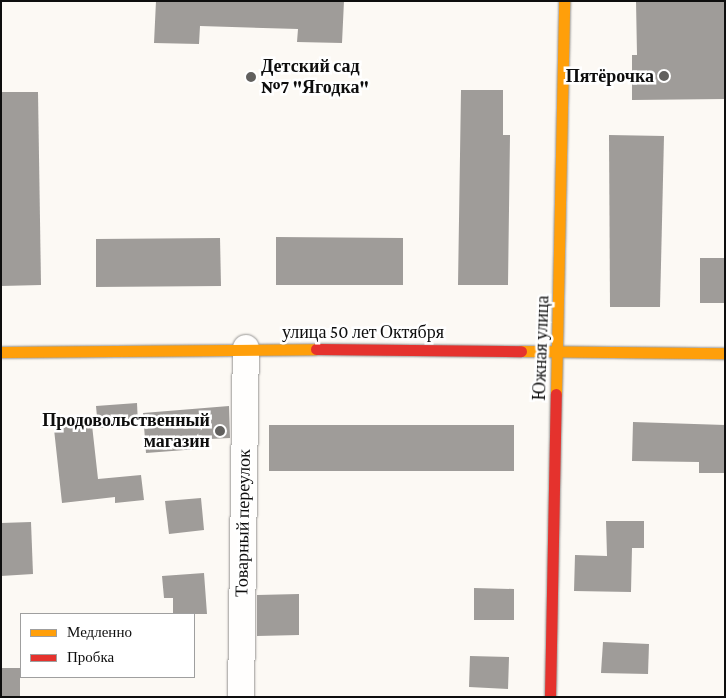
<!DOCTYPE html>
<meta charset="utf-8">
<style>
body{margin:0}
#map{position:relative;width:726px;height:698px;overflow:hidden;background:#fcf9f4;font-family:"Crimson Pro",serif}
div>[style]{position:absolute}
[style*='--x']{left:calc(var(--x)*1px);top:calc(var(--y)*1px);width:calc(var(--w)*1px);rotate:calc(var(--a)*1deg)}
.building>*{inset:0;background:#9f9c99}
.roads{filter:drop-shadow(0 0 1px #959492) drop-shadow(0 0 1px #959492)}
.street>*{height:26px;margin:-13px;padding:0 13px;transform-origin:13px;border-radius:13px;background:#fffefd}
.slow>*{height:11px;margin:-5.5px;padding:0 5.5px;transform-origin:5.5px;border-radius:5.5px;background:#ff9f0a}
.jam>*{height:11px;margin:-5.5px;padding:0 5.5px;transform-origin:5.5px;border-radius:5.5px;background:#e5322d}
.dots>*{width:14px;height:14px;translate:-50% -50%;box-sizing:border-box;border:2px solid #fff;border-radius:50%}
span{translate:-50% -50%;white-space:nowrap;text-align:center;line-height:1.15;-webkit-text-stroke:5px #fff;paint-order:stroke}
.poi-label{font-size:18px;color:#0e0e0e;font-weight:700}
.left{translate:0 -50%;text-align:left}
.right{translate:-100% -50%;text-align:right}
.street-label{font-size:18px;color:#0e0e0e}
.frame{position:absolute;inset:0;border:2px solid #0e0e0e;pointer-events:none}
.legend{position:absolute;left:20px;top:613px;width:175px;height:65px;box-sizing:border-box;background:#fff;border:1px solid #9f9f9f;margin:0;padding:6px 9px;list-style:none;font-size:15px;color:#0e0e0e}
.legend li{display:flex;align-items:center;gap:10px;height:25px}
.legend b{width:25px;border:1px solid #9f9f9f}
</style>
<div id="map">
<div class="building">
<div style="clip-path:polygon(156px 1px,344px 1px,342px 43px,297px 42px,298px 29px,200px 26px,199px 44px,154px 43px)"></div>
<div style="clip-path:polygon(636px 1px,725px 1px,725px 99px,632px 100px,632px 55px,637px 55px)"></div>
<div style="clip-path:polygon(461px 90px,503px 90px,503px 135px,510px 135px,508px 285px,458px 285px)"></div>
<div style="clip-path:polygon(1px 92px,38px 92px,41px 285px,1px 286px)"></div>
<div style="clip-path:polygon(609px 135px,664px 136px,660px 307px,610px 307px)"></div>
<div style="clip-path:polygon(276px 237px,403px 238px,403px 285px,276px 285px)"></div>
<div style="clip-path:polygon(220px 238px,221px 286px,96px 287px,96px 239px)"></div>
<div style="clip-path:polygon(700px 258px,725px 258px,725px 303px,700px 303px)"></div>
<div style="clip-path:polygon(137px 403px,138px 425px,98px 428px,96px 406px)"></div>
<div style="clip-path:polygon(229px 406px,230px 438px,210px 439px,211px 448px,146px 453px,143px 413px)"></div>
<div style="clip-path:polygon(91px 416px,98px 479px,141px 475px,144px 500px,115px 503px,115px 497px,62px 503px,53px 420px)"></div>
<div style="clip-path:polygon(633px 422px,725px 425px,725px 473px,699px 473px,699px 462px,632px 461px)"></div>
<div style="clip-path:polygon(269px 425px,514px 425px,514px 471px,269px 471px)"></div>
<div style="clip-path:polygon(201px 498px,204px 530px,169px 534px,165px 501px)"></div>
<div style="clip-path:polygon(606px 521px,644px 521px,644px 548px,632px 548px,631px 592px,574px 591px,575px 555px,607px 556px)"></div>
<div style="clip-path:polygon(31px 522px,33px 574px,1px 576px,1px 523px)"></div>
<div style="clip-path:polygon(204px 573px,207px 614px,173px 614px,173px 598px,164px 598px,162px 576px)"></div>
<div style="clip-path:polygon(474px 588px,514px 589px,514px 620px,474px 620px)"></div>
<div style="clip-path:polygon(299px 594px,299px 635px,257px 636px,257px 595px)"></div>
<div style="clip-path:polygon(603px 642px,649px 644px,648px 674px,601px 673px)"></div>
<div style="clip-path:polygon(470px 656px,509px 657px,508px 689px,469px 687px)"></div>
<div style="clip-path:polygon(1px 668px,20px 668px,20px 697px,1px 697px)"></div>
</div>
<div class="roads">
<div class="street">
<div style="--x:241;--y:697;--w:349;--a:-89.2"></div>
</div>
<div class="slow">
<div style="--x:521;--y:351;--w:204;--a:0.6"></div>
<div style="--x:1;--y:352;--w:315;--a:-0.5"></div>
<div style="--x:556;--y:394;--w:393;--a:-88.8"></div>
</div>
<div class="jam">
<div style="--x:316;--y:349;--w:205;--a:0.6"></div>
<div style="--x:550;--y:697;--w:303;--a:-88.9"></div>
</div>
</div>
<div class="dots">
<div style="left:664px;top:76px;background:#61605e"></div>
<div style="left:251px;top:77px;background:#61605e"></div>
<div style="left:220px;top:431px;background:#61605e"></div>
</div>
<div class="poi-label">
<span class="left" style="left:261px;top:77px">Детский сад<br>№7 "Ягодка"</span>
<span class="right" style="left:654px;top:76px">Пятёрочка</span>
<span class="right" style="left:210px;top:431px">Продовольственный<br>магазин</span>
</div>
<div class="street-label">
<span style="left:363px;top:332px">улица 50 лет Октября</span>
<span style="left:541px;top:348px;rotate:-88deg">Южная улица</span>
<span style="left:243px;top:523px;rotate:-89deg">Товарный переулок</span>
</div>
<div class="frame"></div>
<ul class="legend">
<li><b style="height:6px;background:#ff9f0a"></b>Медленно</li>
<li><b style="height:6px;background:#e5322d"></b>Пробка</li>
</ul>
</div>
